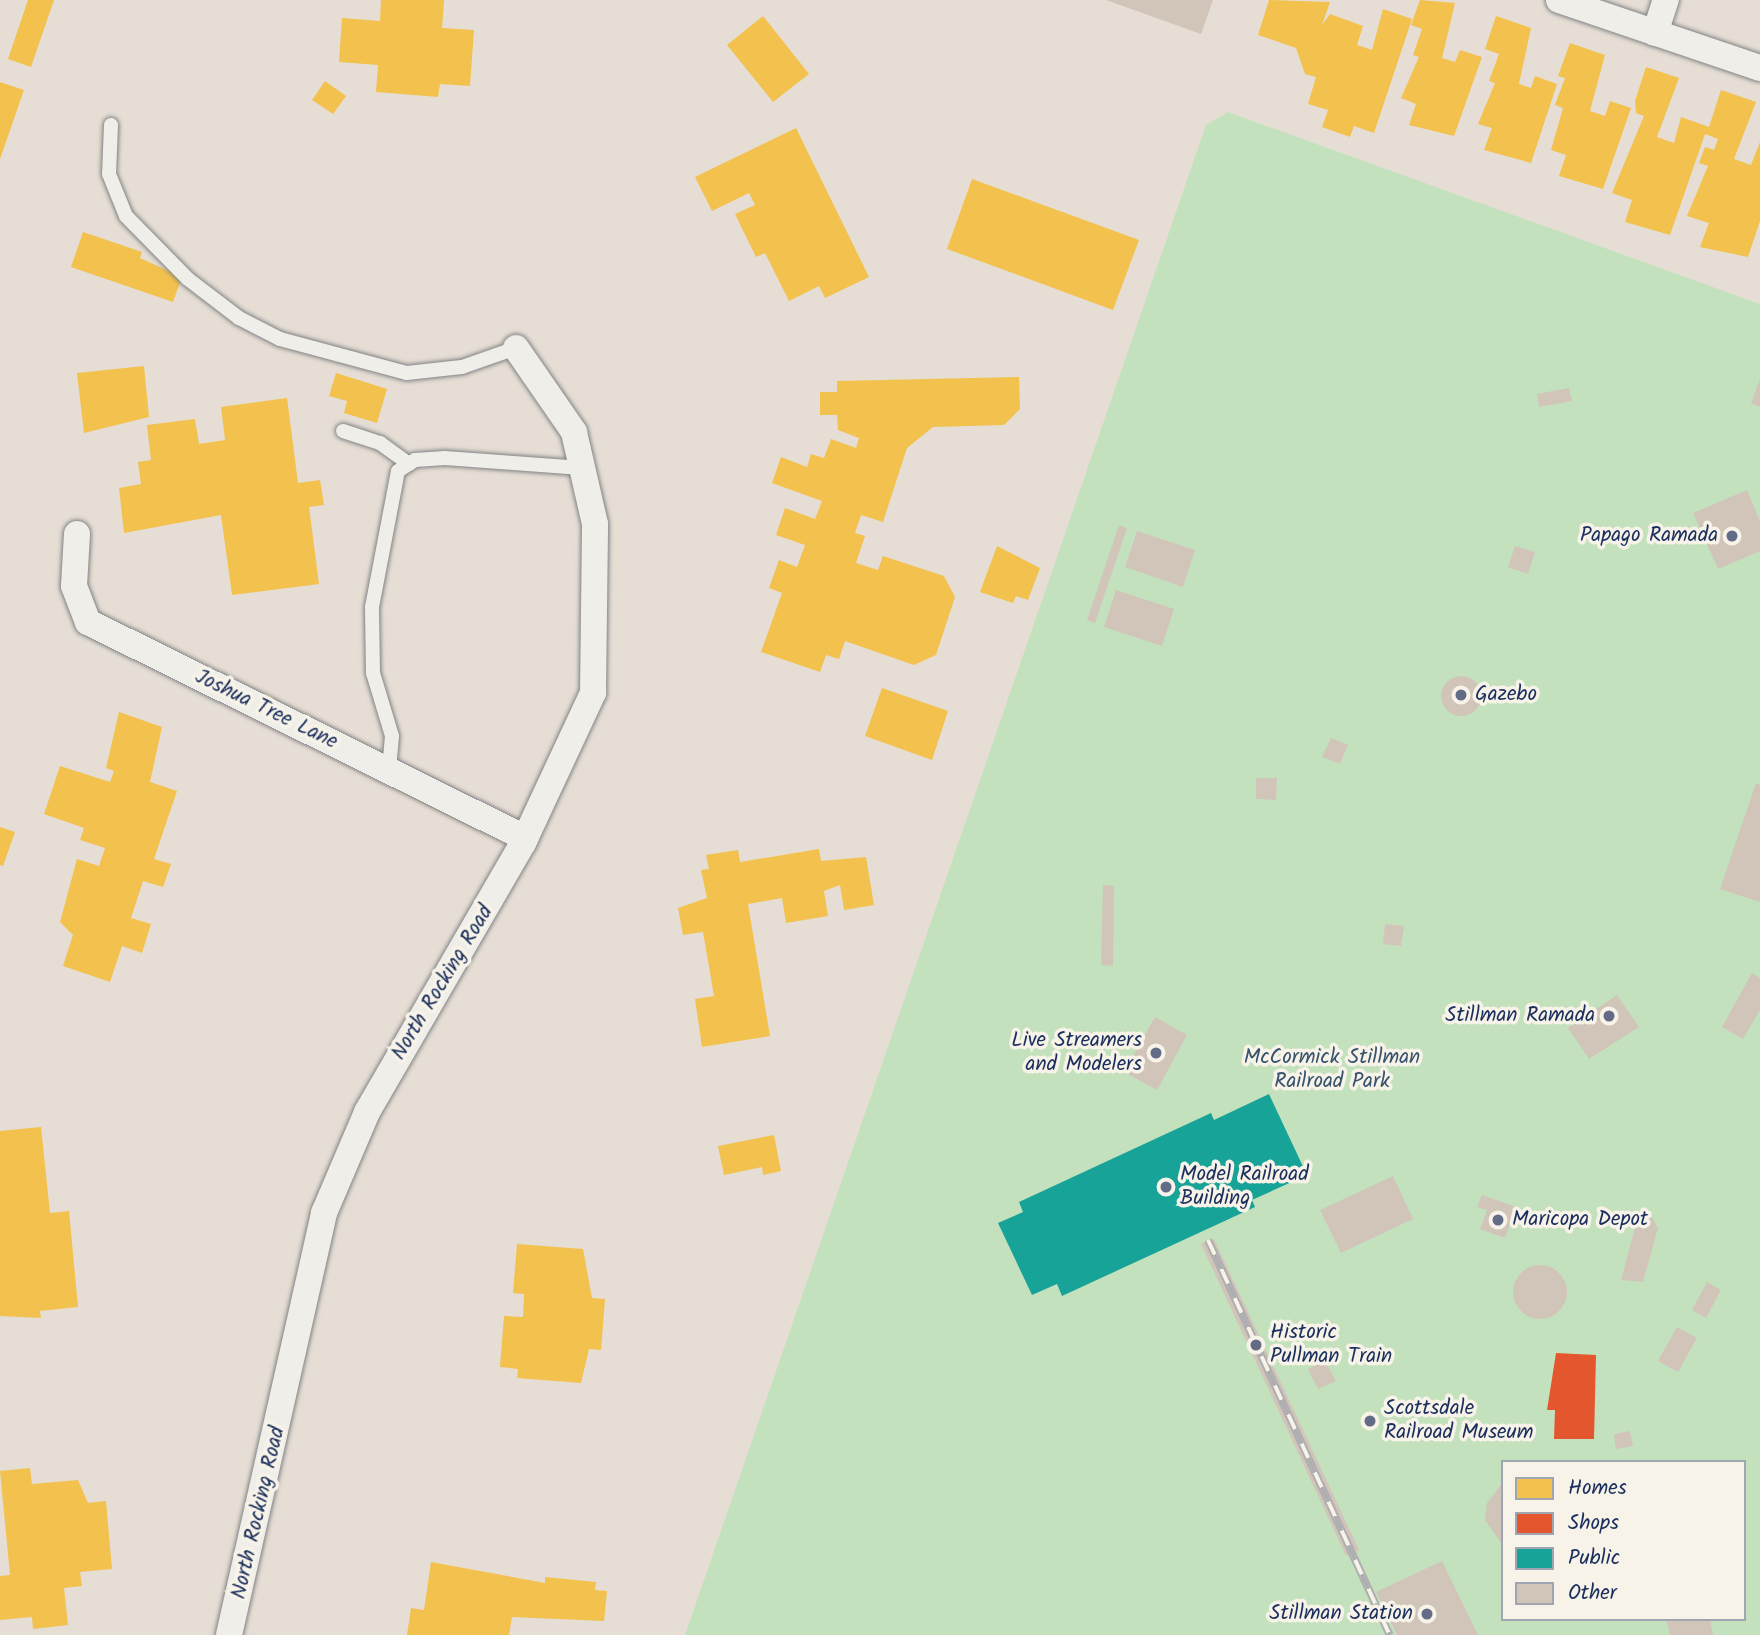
<!DOCTYPE html>
<style>
body{margin:0}
#map{position:relative;width:1760px;height:1635px;overflow:hidden;background:#e6ded4;font-family:Kalam,sans-serif}
div>[style]{position:absolute}
[style*='--x']{left:calc(var(--x)*1px);top:calc(var(--y)*1px);width:calc(var(--w)*1px);rotate:calc(var(--a)*1deg)}
.green>*{inset:0;background:#c4e1bd}
.homes>*{inset:0;background:#f2c14e}
.shops>*{inset:0;background:#e4572e}
.public>*{inset:0;background:#17a398}
.building>*{inset:0;background:#d1c5ba}
.round{border-radius:50%}
.roads{filter:drop-shadow(0 0 2px #828387) drop-shadow(0 0 2px #828387)}
.lane>*{height:14px;margin:-7px;padding:0 7px;transform-origin:7px;border-radius:7px;background:#f0eee9}
.street>*{height:26px;margin:-13px;padding:0 13px;transform-origin:13px;border-radius:13px;background:#f0eee9}
.rail>*{height:8px;margin-top:-4px;transform-origin:0;background:repeating-linear-gradient(90deg,#f7f3e8 0 16px,#afafb1 0 32px);box-sizing:border-box;border-block:2px solid #afafb1}
.dots>*{width:19px;height:19px;translate:-50% -50%;box-sizing:border-box;border:4px solid #f7f3e8;border-radius:50%}
span{translate:-50% -50%;white-space:nowrap;text-align:center;line-height:1.15;-webkit-text-stroke:7px #f7f3e8;paint-order:stroke}
.poi-label{font-size:21px;color:#1b2f5e}
.right{translate:-100% -50%;text-align:right}
.left{translate:0 -50%;text-align:left}
.street-label{font-size:21px;color:#1b2f5e}
.park-label{font-size:21px;color:#37536d}
.legend{position:absolute;left:1501px;top:1460px;width:245px;height:161px;box-sizing:border-box;background:#f7f3e8;border:2px solid #9fa5b1;margin:0;padding:9px 12px;list-style:none;font-size:21px;color:#1b2f5e}
.legend li{display:flex;align-items:center;gap:14px;height:35px}
.legend b{width:35px;border:2px solid #9fa5b1}
</style>
<div id="map">
<div class="green">
<div style="clip-path:polygon(evenodd,1228px 112px,1760px 304px,1760px 1635px,685px 1635px,1206px 125px,1228px 112px,1503px 1462px,1744px 1462px,1744px 1619px,1503px 1619px,1503px 1462px)"></div>
</div>
<div class="homes">
<div style="clip-path:polygon(28px 0,54px 0,31px 67px,8px 59px)"></div>
<div style="clip-path:polygon(381px 0,444px 0,442px 28px,474px 30px,470px 86px,440px 84px,438px 97px,376px 92px,378px 65px,339px 62px,342px 18px,380px 21px)"></div>
<div style="clip-path:polygon(1269px 0,1330px 2px,1322px 25px,1330px 14px,1363px 26px,1357px 45px,1372px 50px,1383px 9px,1412px 19px,1374px 133px,1354px 126px,1350px 137px,1322px 127px,1328px 110px,1308px 104px,1316px 77px,1305px 74px,1296px 48px,1258px 35px)"></div>
<div style="clip-path:polygon(1420px 0,1455px 3px,1442px 58px,1455px 62px,1460px 50px,1482px 57px,1454px 136px,1409px 125px,1416px 104px,1401px 98px,1419px 57px,1413px 55px,1422px 29px,1411px 25px)"></div>
<div style="clip-path:polygon(763px 16px,809px 74px,773px 102px,727px 45px)"></div>
<div style="clip-path:polygon(1496px 16px,1531px 28px,1519px 84px,1531px 88px,1535px 76px,1557px 84px,1531px 163px,1484px 150px,1492px 128px,1478px 124px,1495px 83px,1489px 81px,1499px 54px,1485px 49px)"></div>
<div style="clip-path:polygon(1570px 43px,1605px 55px,1590px 111px,1605px 116px,1610px 101px,1631px 108px,1603px 189px,1559px 176px,1566px 155px,1551px 150px,1563px 108px,1555px 105px,1565px 78px,1558px 76px)"></div>
<div style="clip-path:polygon(1646px 67px,1679px 78px,1657px 137px,1674px 143px,1681px 117px,1709px 127px,1721px 90px,1756px 102px,1734px 159px,1751px 165px,1760px 142px,1760px 221px,1748px 257px,1700px 247px,1709px 223px,1687px 216px,1708px 166px,1699px 163px,1705px 147px,1714px 150px,1718px 139px,1705px 134px,1670px 235px,1625px 222px,1632px 200px,1612px 193px,1644px 116px,1636px 113px,1635px 101px)"></div>
<div style="clip-path:polygon(325px 81px,346px 96px,333px 114px,312px 100px)"></div>
<div style="clip-path:polygon(0 82px,24px 90px,0 159px)"></div>
<div style="clip-path:polygon(796px 128px,869px 277px,825px 298px,819px 286px,789px 301px,765px 253px,756px 257px,735px 214px,755px 205px,749px 193px,712px 211px,695px 177px)"></div>
<div style="clip-path:polygon(972px 179px,1139px 240px,1113px 310px,947px 249px)"></div>
<div style="clip-path:polygon(83px 232px,142px 252px,140px 258px,182px 277px,173px 302px,71px 267px)"></div>
<div style="clip-path:polygon(144px 366px,149px 417px,84px 433px,77px 373px)"></div>
<div style="clip-path:polygon(336px 373px,387px 389px,377px 423px,344px 413px,347px 401px,329px 396px)"></div>
<div style="clip-path:polygon(1019px 377px,1020px 409px,1004px 425px,933px 427px,907px 448px,883px 522px,861px 515px,855px 533px,865px 536px,856px 563px,878px 570px,883px 556px,944px 576px,955px 597px,936px 655px,914px 665px,845px 641px,839px 659px,826px 655px,820px 672px,761px 652px,782px 593px,769px 588px,779px 560px,797px 567px,805px 545px,776px 535px,785px 508px,815px 519px,822px 501px,772px 483px,781px 457px,807px 467px,811px 454px,824px 458px,831px 439px,856px 448px,859px 438px,838px 430px,837px 415px,820px 415px,820px 392px,837px 392px,837px 381px)"></div>
<div style="clip-path:polygon(287px 398px,298px 483px,320px 480px,324px 505px,309px 507px,319px 584px,232px 595px,221px 515px,124px 533px,119px 488px,141px 484px,138px 462px,151px 460px,147px 425px,195px 419px,199px 444px,225px 440px,221px 407px)"></div>
<div style="clip-path:polygon(997px 546px,1040px 568px,1028px 600px,1016px 596px,1013px 603px,980px 592px)"></div>
<div style="clip-path:polygon(882px 688px,948px 711px,932px 760px,865px 736px)"></div>
<div style="clip-path:polygon(119px 712px,162px 727px,150px 782px,177px 791px,154px 859px,171px 864px,163px 887px,143px 881px,131px 918px,151px 924px,142px 953px,122px 946px,110px 982px,63px 966px,73px 935px,60px 922px,77px 859px,99px 866px,105px 848px,80px 840px,84px 828px,44px 814px,60px 766px,110px 782px,114px 771px,106px 768px)"></div>
<div style="clip-path:polygon(0 827px,15px 832px,3px 866px,0 865px)"></div>
<div style="clip-path:polygon(819px 849px,821px 861px,866px 857px,874px 905px,844px 910px,840px 885px,824px 891px,828px 916px,786px 923px,782px 898px,748px 904px,770px 1036px,702px 1047px,695px 999px,714px 996px,703px 932px,683px 935px,678px 908px,707px 898px,701px 870px,709px 869px,706px 855px,738px 850px,740px 862px)"></div>
<div style="clip-path:polygon(41px 1127px,50px 1213px,69px 1211px,78px 1307px,40px 1311px,41px 1318px,0 1316px,0 1131px)"></div>
<div style="clip-path:polygon(774px 1135px,781px 1171px,763px 1175px,762px 1167px,724px 1175px,718px 1146px)"></div>
<div style="clip-path:polygon(517px 1244px,583px 1249px,592px 1298px,605px 1299px,601px 1350px,589px 1349px,581px 1383px,517px 1378px,518px 1369px,500px 1367px,504px 1316px,523px 1317px,524px 1294px,513px 1293px)"></div>
<div style="clip-path:polygon(30px 1468px,32px 1484px,78px 1480px,88px 1503px,106px 1501px,112px 1569px,80px 1572px,82px 1586px,64px 1588px,68px 1625px,33px 1629px,32px 1617px,0 1620px,0 1576px,10px 1575px,0 1471px)"></div>
<div style="clip-path:polygon(431px 1562px,545px 1583px,545px 1577px,596px 1582px,595px 1590px,607px 1591px,604px 1621px,512px 1617px,509px 1635px,407px 1635px,411px 1608px,424px 1610px)"></div>
</div>
<div class="shops">
<div style="clip-path:polygon(1556px 1353px,1596px 1355px,1594px 1439px,1554px 1439px,1555px 1410px,1547px 1410px)"></div>
</div>
<div class="public">
<div style="clip-path:polygon(1269px 1094px,1307px 1175px,1252px 1200px,1255px 1207px,1062px 1296px,1057px 1284px,1032px 1295px,998px 1223px,1023px 1212px,1019px 1202px,1211px 1113px,1214px 1120px)"></div>
</div>
<div class="building">
<div style="clip-path:polygon(1106px 0,1213px 0,1201px 34px)"></div>
<div style="clip-path:polygon(1760px 379px,1760px 407px,1751px 403px)"></div>
<div style="clip-path:polygon(1569px 388px,1572px 401px,1539px 407px,1537px 394px)"></div>
<div style="clip-path:polygon(1747px 490px,1760px 521px,1760px 551px,1718px 569px,1693px 513px)"></div>
<div style="clip-path:polygon(1119px 525px,1127px 528px,1095px 623px,1087px 620px)"></div>
<div style="clip-path:polygon(1137px 531px,1195px 550px,1183px 587px,1125px 567px)"></div>
<div style="clip-path:polygon(1515px 546px,1535px 552px,1528px 574px,1508px 567px)"></div>
<div style="clip-path:polygon(1116px 590px,1174px 609px,1162px 646px,1104px 627px)"></div>
<div class="round" style="left:1441px;top:676px;width:40px;height:40px"></div>
<div style="clip-path:polygon(1331px 738px,1348px 745px,1340px 764px,1322px 757px)"></div>
<div style="clip-path:polygon(1256px 778px,1277px 778px,1276px 800px,1256px 799px)"></div>
<div style="clip-path:polygon(1756px 783px,1760px 785px,1760px 902px,1720px 889px)"></div>
<div style="clip-path:polygon(1103px 885px,1114px 886px,1113px 966px,1101px 965px)"></div>
<div style="clip-path:polygon(1385px 924px,1404px 926px,1401px 946px,1383px 944px)"></div>
<div style="clip-path:polygon(1752px 973px,1760px 978px,1760px 1010px,1743px 1039px,1722px 1027px)"></div>
<div style="clip-path:polygon(1617px 995px,1639px 1027px,1589px 1059px,1568px 1028px)"></div>
<div style="clip-path:polygon(1155px 1017px,1187px 1035px,1157px 1090px,1124px 1072px)"></div>
<div style="clip-path:polygon(1393px 1176px,1413px 1219px,1341px 1253px,1320px 1210px)"></div>
<div style="clip-path:polygon(1482px 1195px,1516px 1207px,1505px 1238px,1480px 1229px,1487px 1210px,1477px 1207px)"></div>
<div style="clip-path:polygon(1651px 1216px,1658px 1228px,1643px 1282px,1621px 1280px,1637px 1220px)"></div>
<div style="clip-path:polygon(1214px 1239px,1359px 1550px,1346px 1556px,1201px 1244px)"></div>
<div class="round" style="left:1513px;top:1265px;width:54px;height:54px"></div>
<div style="clip-path:polygon(1707px 1282px,1721px 1290px,1706px 1318px,1692px 1310px)"></div>
<div style="clip-path:polygon(1677px 1327px,1697px 1338px,1678px 1372px,1658px 1361px)"></div>
<div style="clip-path:polygon(1325px 1361px,1336px 1381px,1318px 1389px,1308px 1369px)"></div>
<div style="clip-path:polygon(1630px 1431px,1633px 1446px,1616px 1449px,1614px 1434px)"></div>
<div style="clip-path:polygon(1503px 1482px,1503px 1546px,1485px 1520px,1487px 1503px)"></div>
<div style="clip-path:polygon(1442px 1561px,1478px 1635px,1397px 1635px,1376px 1592px)"></div>
<div style="clip-path:polygon(1666px 1619px,1710px 1619px,1713px 1635px,1670px 1635px)"></div>
</div>
<div class="roads">
<div class="lane">
<div style="--x:111;--y:125;--w:49;--a:92.3"></div>
<div style="--x:109;--y:174;--w:45;--a:68"></div>
<div style="--x:126;--y:216;--w:88;--a:45.5"></div>
<div style="--x:188;--y:279;--w:64;--a:37.4"></div>
<div style="--x:239;--y:318;--w:46;--a:27.1"></div>
<div style="--x:280;--y:339;--w:131;--a:15"></div>
<div style="--x:407;--y:373;--w:55;--a:-6.2"></div>
<div style="--x:462;--y:367;--w:57;--a:-19.4"></div>
<div style="--x:343;--y:431;--w:39;--a:18"></div>
<div style="--x:380;--y:443;--w:36;--a:36"></div>
<div style="--x:389;--y:770;--w:34;--a:-85"></div>
<div style="--x:392;--y:736;--w:66;--a:-106.8"></div>
<div style="--x:373;--y:673;--w:66;--a:-90.9"></div>
<div style="--x:372;--y:607;--w:138;--a:-79.2"></div>
<div style="--x:398;--y:471;--w:20;--a:-33"></div>
<div style="--x:415;--y:460;--w:30;--a:-4"></div>
<div style="--x:445;--y:458;--w:137;--a:4.2"></div>
</div>
<div class="street">
<div style="--x:1559;--y:0;--w:212;--a:18.7"></div>
<div style="--x:1655;--y:33;--w:35;--a:-72"></div>
<div style="--x:77;--y:534;--w:52;--a:93.3"></div>
<div style="--x:74;--y:586;--w:39;--a:69"></div>
<div style="--x:88;--y:622;--w:488;--a:26.3"></div>
<div style="--x:229;--y:1635;--w:433;--a:-77.3"></div>
<div style="--x:324;--y:1213;--w:110;--a:-66.9"></div>
<div style="--x:367;--y:1112;--w:311;--a:-59.9"></div>
<div style="--x:523;--y:843;--w:166;--a:-65"></div>
<div style="--x:593;--y:693;--w:169;--a:-89.3"></div>
<div style="--x:595;--y:524;--w:94;--a:-102.9"></div>
<div style="--x:574;--y:432;--w:102;--a:-124.6"></div>
</div>
</div>
<div class="rail">
<div style="--x:1208;--y:1240;--w:435;--a:65.3"></div>
</div>
<div class="dots">
<div style="left:1732px;top:536px;background:#626c87"></div>
<div style="left:1461px;top:695px;background:#626c87"></div>
<div style="left:1609px;top:1016px;background:#626c87"></div>
<div style="left:1156px;top:1053px;background:#626c87"></div>
<div style="left:1166px;top:1187px;background:#626c87"></div>
<div style="left:1498px;top:1220px;background:#626c87"></div>
<div style="left:1256px;top:1345px;background:#626c87"></div>
<div style="left:1370px;top:1421px;background:#626c87"></div>
<div style="left:1427px;top:1614px;background:#626c87"></div>
</div>
<div class="poi-label">
<span class="right" style="left:1718px;top:536px">Papago Ramada</span>
<span class="left" style="left:1475px;top:695px">Gazebo</span>
<span class="right" style="left:1595px;top:1016px">Stillman Ramada</span>
<span class="right" style="left:1142px;top:1053px">Live Streamers<br>and Modelers</span>
<span class="left" style="left:1180px;top:1187px">Model Railroad<br>Building</span>
<span class="left" style="left:1512px;top:1220px">Maricopa Depot</span>
<span class="left" style="left:1270px;top:1345px">Historic<br>Pullman Train</span>
<span class="left" style="left:1384px;top:1421px">Scottsdale<br>Railroad Museum</span>
<span class="right" style="left:1413px;top:1614px">Stillman Station</span>
</div>
<div class="street-label">
<span style="left:266px;top:710px;rotate:26deg">Joshua Tree Lane</span>
<span style="left:443px;top:983px;rotate:-59deg">North Rocking Road</span>
<span style="left:259px;top:1513px;rotate:-77deg">North Rocking Road</span>
</div>
<div class="park-label">
<span style="left:1332px;top:1070px">McCormick Stillman<br>Railroad Park</span>
</div>
<ul class="legend">
<li><b style="height:19px;background:#f2c14e"></b>Homes</li>
<li><b style="height:19px;background:#e4572e"></b>Shops</li>
<li><b style="height:19px;background:#17a398"></b>Public</li>
<li><b style="height:19px;background:#d1c5ba"></b>Other</li>
</ul>
</div>
